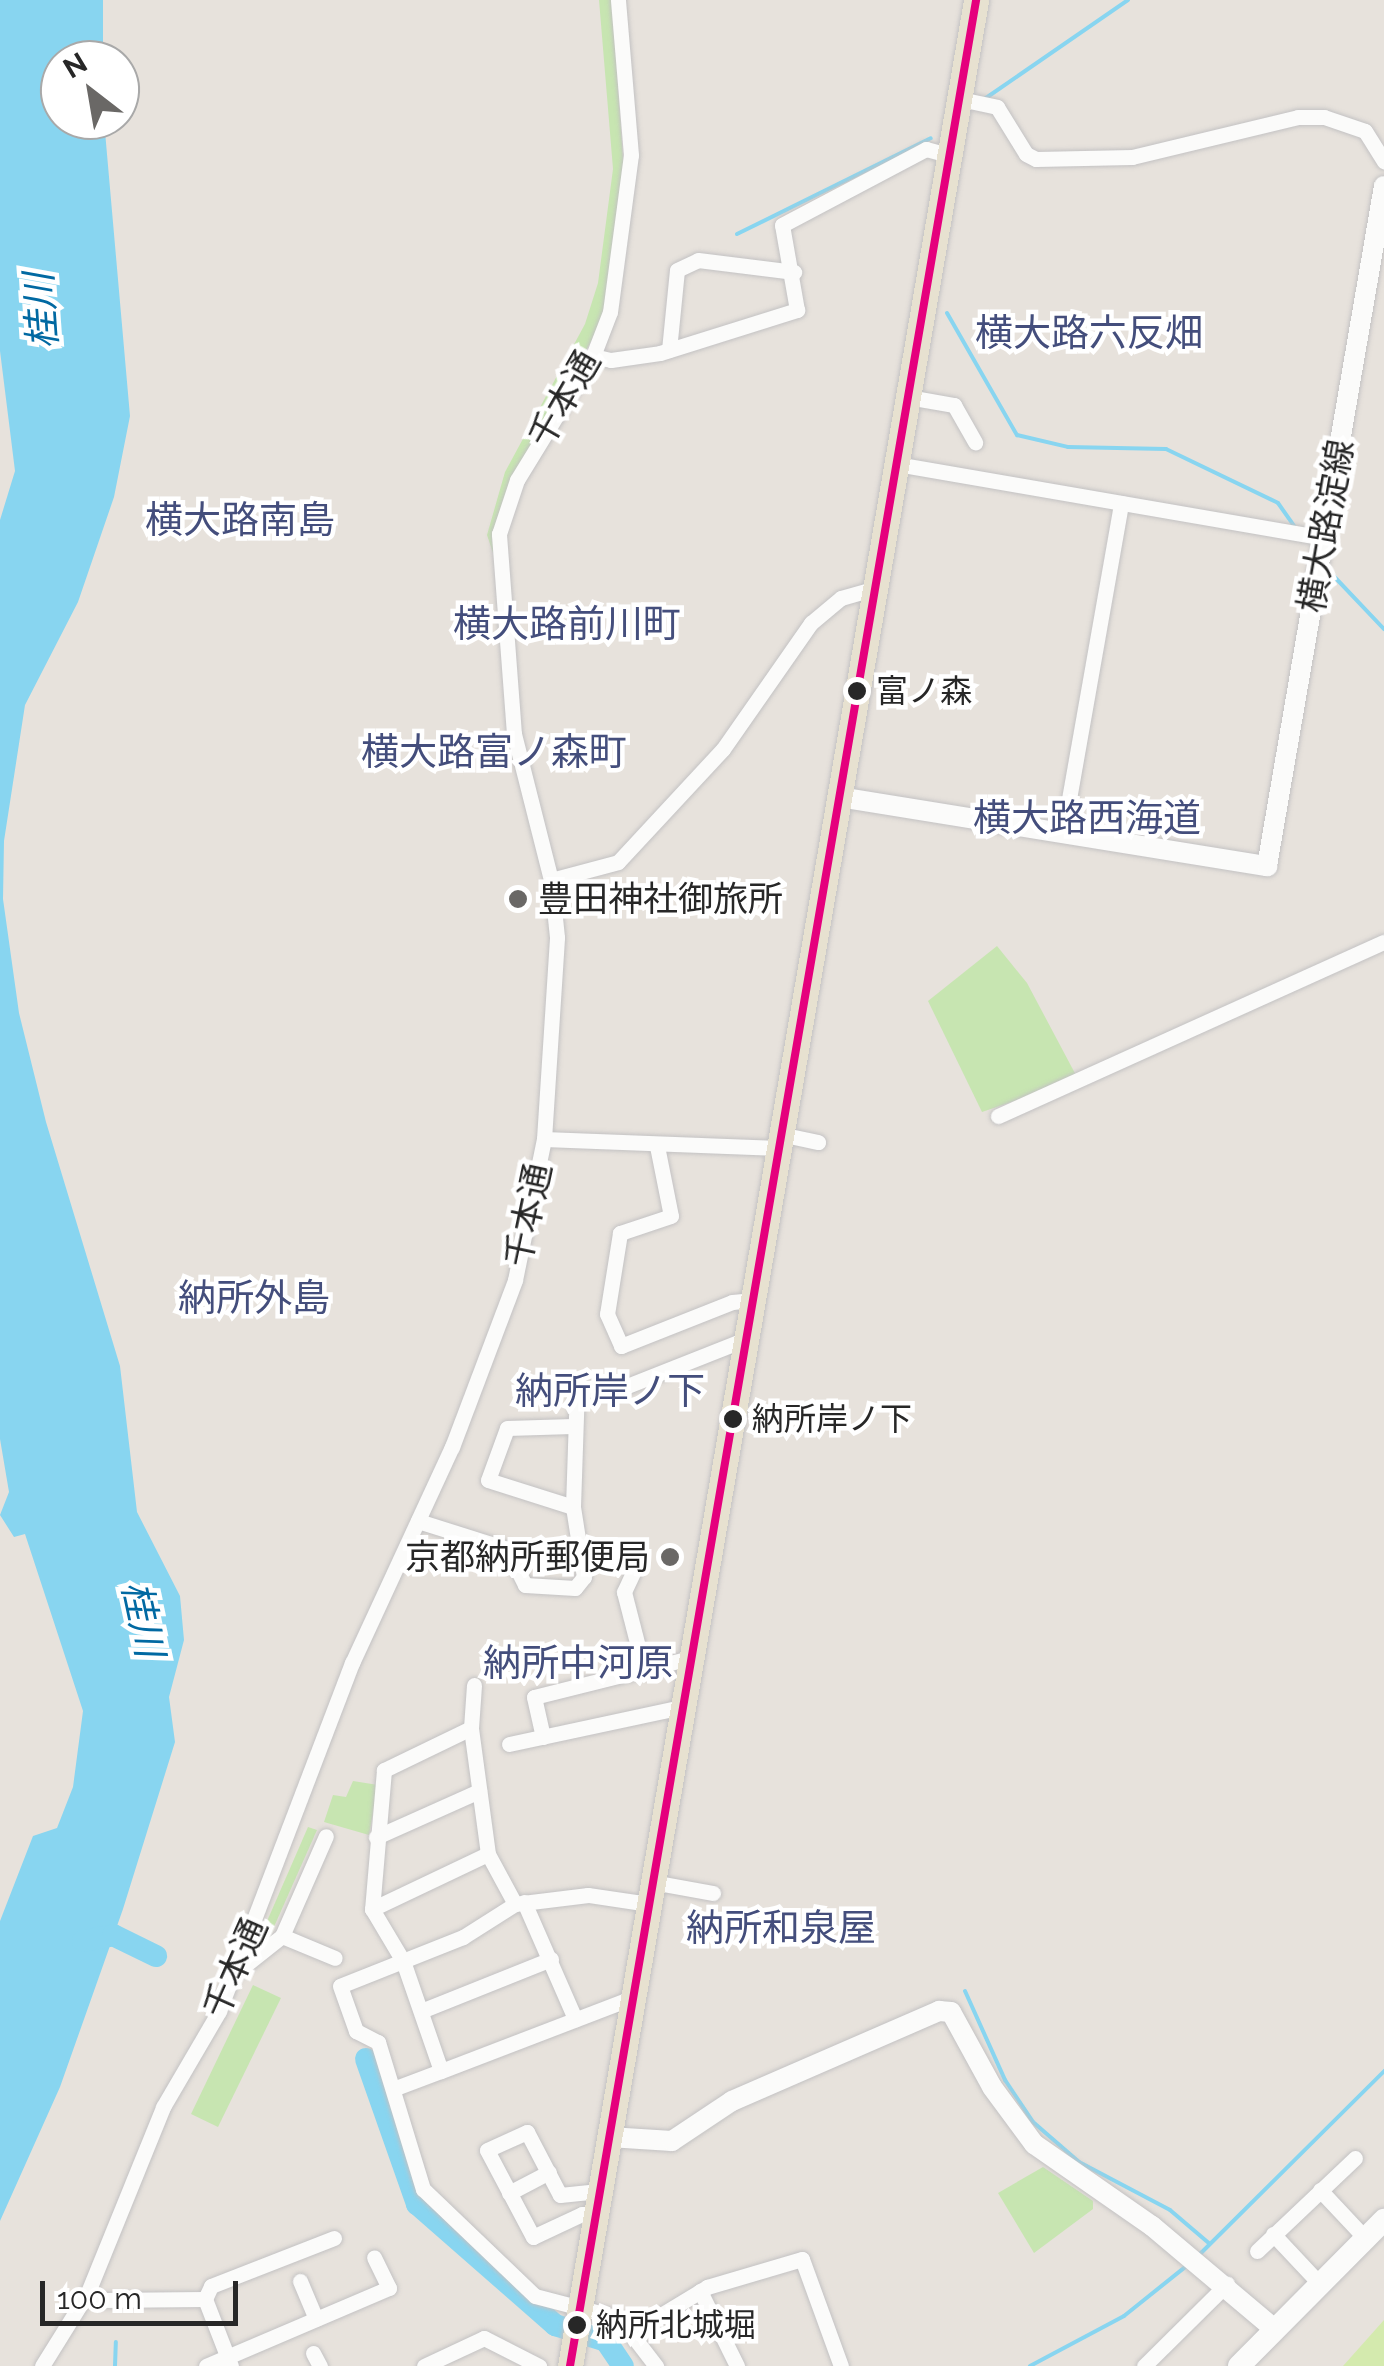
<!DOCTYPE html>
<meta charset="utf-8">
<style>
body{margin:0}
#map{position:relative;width:1384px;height:2366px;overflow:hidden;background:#e7e2dc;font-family:Raleway,"Noto Sans JP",sans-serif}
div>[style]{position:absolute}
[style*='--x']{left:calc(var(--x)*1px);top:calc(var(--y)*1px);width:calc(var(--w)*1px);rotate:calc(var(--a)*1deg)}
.green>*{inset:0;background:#c7e5b1}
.pitch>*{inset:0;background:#d4eaae}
.water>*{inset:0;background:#88d5f0}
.stream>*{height:4px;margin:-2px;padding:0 2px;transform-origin:2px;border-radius:2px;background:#88d5f0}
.river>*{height:22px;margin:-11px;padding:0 11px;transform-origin:11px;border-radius:11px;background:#88d5f0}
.roads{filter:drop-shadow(0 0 2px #c3c2c3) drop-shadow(0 0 2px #c3c2c3)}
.minor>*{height:15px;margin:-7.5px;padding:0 7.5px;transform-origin:7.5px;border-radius:7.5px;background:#fbfbfa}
.tertiary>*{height:20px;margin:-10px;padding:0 10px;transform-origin:10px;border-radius:10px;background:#fbfbfa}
.secondary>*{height:22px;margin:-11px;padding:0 11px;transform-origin:11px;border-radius:11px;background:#fbfbfa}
.primary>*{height:25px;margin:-12.5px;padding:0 12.5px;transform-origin:12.5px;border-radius:12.5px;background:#e7e1d0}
.bus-1>*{height:8px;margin:-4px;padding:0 4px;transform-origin:4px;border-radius:4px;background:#e5007d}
.dots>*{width:28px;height:28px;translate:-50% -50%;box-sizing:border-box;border:5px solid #fff;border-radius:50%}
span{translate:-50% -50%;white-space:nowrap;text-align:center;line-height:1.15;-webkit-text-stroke:9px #fff;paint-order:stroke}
.bus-label{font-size:32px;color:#272727}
.left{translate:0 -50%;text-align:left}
.street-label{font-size:35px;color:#272727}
.poi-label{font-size:35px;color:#272727}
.right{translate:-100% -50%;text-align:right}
.water-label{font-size:38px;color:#0169a2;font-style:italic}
.neighbourhood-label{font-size:38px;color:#444e7c}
.north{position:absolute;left:40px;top:40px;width:100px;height:100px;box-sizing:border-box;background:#fff;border:2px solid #a9a9a9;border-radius:50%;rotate:329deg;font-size:28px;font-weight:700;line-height:40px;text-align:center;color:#272727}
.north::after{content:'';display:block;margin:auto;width:35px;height:45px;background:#6a6866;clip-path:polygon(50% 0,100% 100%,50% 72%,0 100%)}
.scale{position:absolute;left:40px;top:2281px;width:198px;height:45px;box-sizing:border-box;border:5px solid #272727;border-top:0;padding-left:12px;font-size:30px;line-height:35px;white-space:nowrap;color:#272727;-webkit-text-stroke:8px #fff;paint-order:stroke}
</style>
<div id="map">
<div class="green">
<div style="clip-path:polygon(599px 0,612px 0,624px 173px,605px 316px,515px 478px,493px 553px,487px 535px,505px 472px,585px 324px,598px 283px,613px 169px)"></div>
<div style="clip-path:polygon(997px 946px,1027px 983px,1078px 1079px,982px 1112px,928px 1001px)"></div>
<div style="clip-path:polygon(353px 1781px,378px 1785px,369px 1835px,324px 1822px,333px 1795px,346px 1797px)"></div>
<div style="clip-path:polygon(308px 1827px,317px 1830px,269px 1938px,261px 1935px)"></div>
<div style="clip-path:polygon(253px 1985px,281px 1998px,218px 2127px,191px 2114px)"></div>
<div style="clip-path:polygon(1043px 2167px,1093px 2201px,1093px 2209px,1034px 2253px,998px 2193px)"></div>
</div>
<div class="pitch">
<div style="clip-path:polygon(1384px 2320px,1384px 2366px,1343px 2366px)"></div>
</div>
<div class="water">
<div style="clip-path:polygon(0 0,103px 0,103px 60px,60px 60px,60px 120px,104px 120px,130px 416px,114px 497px,78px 602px,25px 705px,4px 841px,3px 899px,19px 1013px,46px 1122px,120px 1366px,137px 1512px,180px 1596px,184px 1640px,169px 1697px,175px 1742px,123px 1909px,60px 2087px,0 2221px,0 1921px,33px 1836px,57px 1828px,73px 1787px,83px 1711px,25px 1534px,14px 1537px,0 1515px,9px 1492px,0 1439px,0 520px,15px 471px,0 351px)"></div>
</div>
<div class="stream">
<div style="--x:983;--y:100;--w:176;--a:-34.6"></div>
<div style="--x:737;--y:234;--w:216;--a:-26.3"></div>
<div style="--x:947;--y:313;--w:141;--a:60.2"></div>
<div style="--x:1017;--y:435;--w:52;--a:13.2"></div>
<div style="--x:1068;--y:447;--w:98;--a:1.2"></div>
<div style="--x:1166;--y:449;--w:124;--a:25.7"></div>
<div style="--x:1278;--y:503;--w:28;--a:55"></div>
<div style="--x:1327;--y:569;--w:83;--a:46.5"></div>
<div style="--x:965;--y:1991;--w:98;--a:65.8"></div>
<div style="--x:1005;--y:2080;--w:50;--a:56.3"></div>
<div style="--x:1033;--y:2122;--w:61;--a:41"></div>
<div style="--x:1079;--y:2162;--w:103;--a:27.8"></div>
<div style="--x:1170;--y:2210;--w:52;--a:40.4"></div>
<div style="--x:1200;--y:2254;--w:260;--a:-44.8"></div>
<div style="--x:115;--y:2366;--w:24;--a:-88"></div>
<div style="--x:1030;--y:2366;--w:106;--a:-28"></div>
<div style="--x:1124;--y:2316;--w:83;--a:-38.7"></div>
</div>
<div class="river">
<div style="--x:83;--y:1941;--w:31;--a:-11"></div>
<div style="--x:113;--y:1935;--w:48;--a:26"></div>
<div style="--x:366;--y:2059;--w:154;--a:70.6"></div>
<div style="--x:417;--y:2204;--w:184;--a:41.2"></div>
<div style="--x:555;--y:2325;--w:53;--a:17.4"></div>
<div style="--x:606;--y:2341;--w:30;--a:56"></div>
</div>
<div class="roads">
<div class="minor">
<div style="--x:960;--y:99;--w:38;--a:12"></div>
<div style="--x:997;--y:107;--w:55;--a:58.3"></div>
<div style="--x:1026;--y:154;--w:11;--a:27"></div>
<div style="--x:1036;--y:159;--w:96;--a:-1.2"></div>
<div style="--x:1132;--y:157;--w:171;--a:-13.5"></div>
<div style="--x:1298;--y:117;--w:26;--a:0"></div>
<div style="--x:1324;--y:117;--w:43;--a:18.9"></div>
<div style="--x:1365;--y:131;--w:36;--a:58"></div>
<div style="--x:669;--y:350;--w:80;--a:-84.3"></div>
<div style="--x:677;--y:270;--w:23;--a:-25"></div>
<div style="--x:698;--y:260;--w:97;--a:7.1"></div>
<div style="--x:593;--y:356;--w:18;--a:13"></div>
<div style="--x:611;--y:360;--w:49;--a:-8.1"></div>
<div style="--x:660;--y:353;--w:144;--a:-17.4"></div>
<div style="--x:797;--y:310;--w:86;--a:-100"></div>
<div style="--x:782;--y:225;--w:163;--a:-27.8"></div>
<div style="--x:926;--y:149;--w:24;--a:15"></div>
<div style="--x:908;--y:397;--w:47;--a:9.9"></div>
<div style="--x:954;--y:405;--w:43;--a:60.4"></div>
<div style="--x:896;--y:464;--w:434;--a:9.8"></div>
<div style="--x:1063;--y:833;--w:335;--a:-80"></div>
<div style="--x:551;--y:880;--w:69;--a:-15"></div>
<div style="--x:618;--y:862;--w:154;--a:-47.1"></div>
<div style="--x:723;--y:749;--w:154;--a:-55.1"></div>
<div style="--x:811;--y:623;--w:39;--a:-40"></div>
<div style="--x:841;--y:598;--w:35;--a:-16"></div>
<div style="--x:998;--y:1116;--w:423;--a:-24.3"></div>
<div style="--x:780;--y:1134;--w:39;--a:12"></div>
<div style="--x:544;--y:1139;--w:235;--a:2.2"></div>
<div style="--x:657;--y:1146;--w:71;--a:78.7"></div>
<div style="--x:671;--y:1216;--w:54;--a:161.6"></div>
<div style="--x:620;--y:1233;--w:82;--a:99.1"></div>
<div style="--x:607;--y:1314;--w:35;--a:66"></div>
<div style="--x:621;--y:1346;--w:119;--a:-21.6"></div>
<div style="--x:732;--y:1302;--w:22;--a:-5"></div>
<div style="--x:573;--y:1507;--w:89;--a:-162.4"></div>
<div style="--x:488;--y:1480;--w:55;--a:-69.9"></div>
<div style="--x:507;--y:1428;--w:66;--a:-1.7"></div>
<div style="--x:418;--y:1521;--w:93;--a:17.5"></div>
<div style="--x:507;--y:1549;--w:40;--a:63.4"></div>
<div style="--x:525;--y:1585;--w:50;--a:3.4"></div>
<div style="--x:575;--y:1588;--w:14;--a:-51"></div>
<div style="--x:584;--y:1577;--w:71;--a:-98.9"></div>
<div style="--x:573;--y:1507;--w:119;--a:-88.1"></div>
<div style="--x:577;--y:1388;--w:35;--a:7"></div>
<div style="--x:612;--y:1392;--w:144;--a:-21.6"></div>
<div style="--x:637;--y:1564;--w:31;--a:115"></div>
<div style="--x:624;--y:1592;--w:81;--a:75.6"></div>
<div style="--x:471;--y:1728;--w:43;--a:-86"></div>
<div style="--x:543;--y:1737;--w:41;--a:-102.7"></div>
<div style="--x:534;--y:1697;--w:162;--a:-14"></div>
<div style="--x:509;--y:1744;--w:176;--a:-12.1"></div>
<div style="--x:376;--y:1837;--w:113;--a:-24.1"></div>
<div style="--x:652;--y:1882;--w:62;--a:10.2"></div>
<div style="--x:524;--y:1902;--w:128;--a:66.4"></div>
<div style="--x:515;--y:1904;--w:57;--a:-118.4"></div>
<div style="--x:488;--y:1854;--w:127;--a:-97.7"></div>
<div style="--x:471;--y:1728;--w:97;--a:154.2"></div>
<div style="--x:384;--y:1770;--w:140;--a:94.9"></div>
<div style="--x:372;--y:1909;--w:61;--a:59.2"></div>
<div style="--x:403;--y:1961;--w:116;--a:70.9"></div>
<div style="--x:441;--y:2071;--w:207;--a:-21"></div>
<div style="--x:649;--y:1904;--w:62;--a:-171.6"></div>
<div style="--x:588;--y:1895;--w:74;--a:173"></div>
<div style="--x:515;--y:1904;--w:62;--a:147.6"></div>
<div style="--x:463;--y:1937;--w:132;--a:158.3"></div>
<div style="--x:340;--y:1986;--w:48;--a:70.4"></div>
<div style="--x:356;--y:2031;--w:25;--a:27"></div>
<div style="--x:378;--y:2042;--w:154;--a:73"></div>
<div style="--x:423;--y:2189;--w:155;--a:43.7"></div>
<div style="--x:535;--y:2296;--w:87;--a:14.7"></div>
<div style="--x:619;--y:2318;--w:61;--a:52.4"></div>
<div style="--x:372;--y:1909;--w:128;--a:-25.4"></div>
<div style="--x:282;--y:1936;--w:57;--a:22.5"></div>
<div style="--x:239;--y:1970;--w:55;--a:-38.3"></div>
<div style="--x:282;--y:1936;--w:109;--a:-66.3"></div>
<div style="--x:421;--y:2011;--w:140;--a:-21.8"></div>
<div style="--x:393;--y:2089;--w:51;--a:-20.6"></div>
<div style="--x:1320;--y:2190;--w:66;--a:46.8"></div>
<div style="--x:509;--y:2193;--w:45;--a:-27.7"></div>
<div style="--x:596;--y:2214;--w:14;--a:180"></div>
<div style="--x:582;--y:2214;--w:54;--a:154.9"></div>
<div style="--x:533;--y:2237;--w:98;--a:-117.9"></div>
<div style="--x:487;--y:2150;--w:44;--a:-24.2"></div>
<div style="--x:527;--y:2132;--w:71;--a:62.4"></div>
<div style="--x:560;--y:2195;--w:39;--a:-6"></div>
<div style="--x:1273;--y:2234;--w:66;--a:46.8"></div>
<div style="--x:1257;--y:2251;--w:135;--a:-43.5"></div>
<div style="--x:300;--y:2281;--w:41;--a:67.2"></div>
<div style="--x:700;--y:2291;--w:84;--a:63.7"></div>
<div style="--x:88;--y:2292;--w:14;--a:36"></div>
<div style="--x:99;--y:2300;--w:106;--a:-0.5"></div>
<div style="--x:205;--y:2299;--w:72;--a:68.8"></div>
<div style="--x:205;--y:2299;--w:14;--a:-65"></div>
<div style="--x:211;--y:2286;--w:132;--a:-21.3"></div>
<div style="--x:633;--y:2332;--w:87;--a:-31.3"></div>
<div style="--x:707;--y:2287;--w:99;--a:-16.4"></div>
<div style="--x:802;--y:2259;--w:114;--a:70"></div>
<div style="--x:313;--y:2353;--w:15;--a:62"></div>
<div style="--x:42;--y:2366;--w:87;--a:-58.1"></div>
<div style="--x:88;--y:2292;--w:200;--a:-67.9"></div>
<div style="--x:163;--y:2107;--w:111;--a:-59.7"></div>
<div style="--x:219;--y:2011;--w:373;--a:-69.1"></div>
<div style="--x:352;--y:1663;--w:238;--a:-65.2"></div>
<div style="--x:452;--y:1447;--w:178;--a:-69.3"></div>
<div style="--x:515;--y:1280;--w:144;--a:-78.4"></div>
<div style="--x:544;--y:1139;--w:202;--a:-86.3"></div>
<div style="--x:557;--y:937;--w:57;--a:-96"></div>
<div style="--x:551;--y:880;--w:151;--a:-104.2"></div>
<div style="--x:514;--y:734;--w:201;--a:-94.3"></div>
<div style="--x:499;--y:534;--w:57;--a:-71.6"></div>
<div style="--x:517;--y:480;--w:145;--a:-58.5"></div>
<div style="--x:593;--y:356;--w:47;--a:-68.9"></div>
<div style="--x:610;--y:312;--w:158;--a:-82.4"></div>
<div style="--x:631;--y:155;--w:156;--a:-94.8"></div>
<div style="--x:206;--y:2366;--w:199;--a:-23.1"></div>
<div style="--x:389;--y:2288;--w:34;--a:-116"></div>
<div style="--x:424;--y:2366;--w:66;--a:-25"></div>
<div style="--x:484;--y:2338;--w:62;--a:27"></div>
<div style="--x:1144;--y:2366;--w:117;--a:-44.7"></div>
</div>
<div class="tertiary">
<div style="--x:839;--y:797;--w:434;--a:9.2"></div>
<div style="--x:1267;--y:866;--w:690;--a:-80.24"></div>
<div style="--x:609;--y:2137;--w:63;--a:3.6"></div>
<div style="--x:672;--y:2141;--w:72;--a:-33.7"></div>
<div style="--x:732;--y:2101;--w:226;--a:-23.5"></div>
<div style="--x:939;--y:2011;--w:12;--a:5"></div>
<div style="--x:951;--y:2012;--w:85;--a:61.3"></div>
<div style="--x:992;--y:2087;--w:71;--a:53.6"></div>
<div style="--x:1034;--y:2144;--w:144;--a:34.8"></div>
<div style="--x:1152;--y:2226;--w:158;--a:40.1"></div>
</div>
<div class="secondary">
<div style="--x:1239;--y:2366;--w:206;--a:-45.2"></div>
</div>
<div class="primary">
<div style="--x:570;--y:2366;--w:2401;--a:-80.26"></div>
</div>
</div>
<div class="bus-1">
<div style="--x:570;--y:2366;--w:2401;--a:-80.26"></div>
</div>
<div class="dots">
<div style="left:857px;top:691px;background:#272727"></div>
<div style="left:518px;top:899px;background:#6a6866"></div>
<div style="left:733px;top:1419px;background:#272727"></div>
<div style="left:670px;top:1557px;background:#6a6866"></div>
<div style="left:577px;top:2325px;background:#272727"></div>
</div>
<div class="bus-label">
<span class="left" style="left:876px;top:691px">富ノ森</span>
<span class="left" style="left:752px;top:1419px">納所岸ノ下</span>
<span class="left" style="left:596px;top:2325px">納所北城堀</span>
</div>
<div class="street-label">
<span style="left:564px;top:399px;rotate:-60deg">千本通</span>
<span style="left:1326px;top:526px;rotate:-80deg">横大路淀線</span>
<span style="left:528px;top:1215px;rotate:-78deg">千本通</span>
<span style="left:235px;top:1968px;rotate:-66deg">千本通</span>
</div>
<div class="poi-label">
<span class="left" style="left:538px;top:899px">豊田神社御旅所</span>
<span class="right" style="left:650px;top:1557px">京都納所郵便局</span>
</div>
<div class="water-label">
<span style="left:41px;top:311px;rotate:-94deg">桂川</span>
<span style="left:143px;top:1619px;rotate:78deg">桂川</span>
</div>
<div class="neighbourhood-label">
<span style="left:1089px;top:333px">横大路六反畑</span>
<span style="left:240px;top:520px">横大路南島</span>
<span style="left:567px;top:624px">横大路前川町</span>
<span style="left:494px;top:752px">横大路富ノ森町</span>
<span style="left:1087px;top:818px">横大路西海道</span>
<span style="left:254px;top:1298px">納所外島</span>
<span style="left:610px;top:1391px">納所岸ノ下</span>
<span style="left:578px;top:1663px">納所中河原</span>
<span style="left:781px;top:1928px">納所和泉屋</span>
</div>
<div class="north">N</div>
<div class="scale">100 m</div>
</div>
